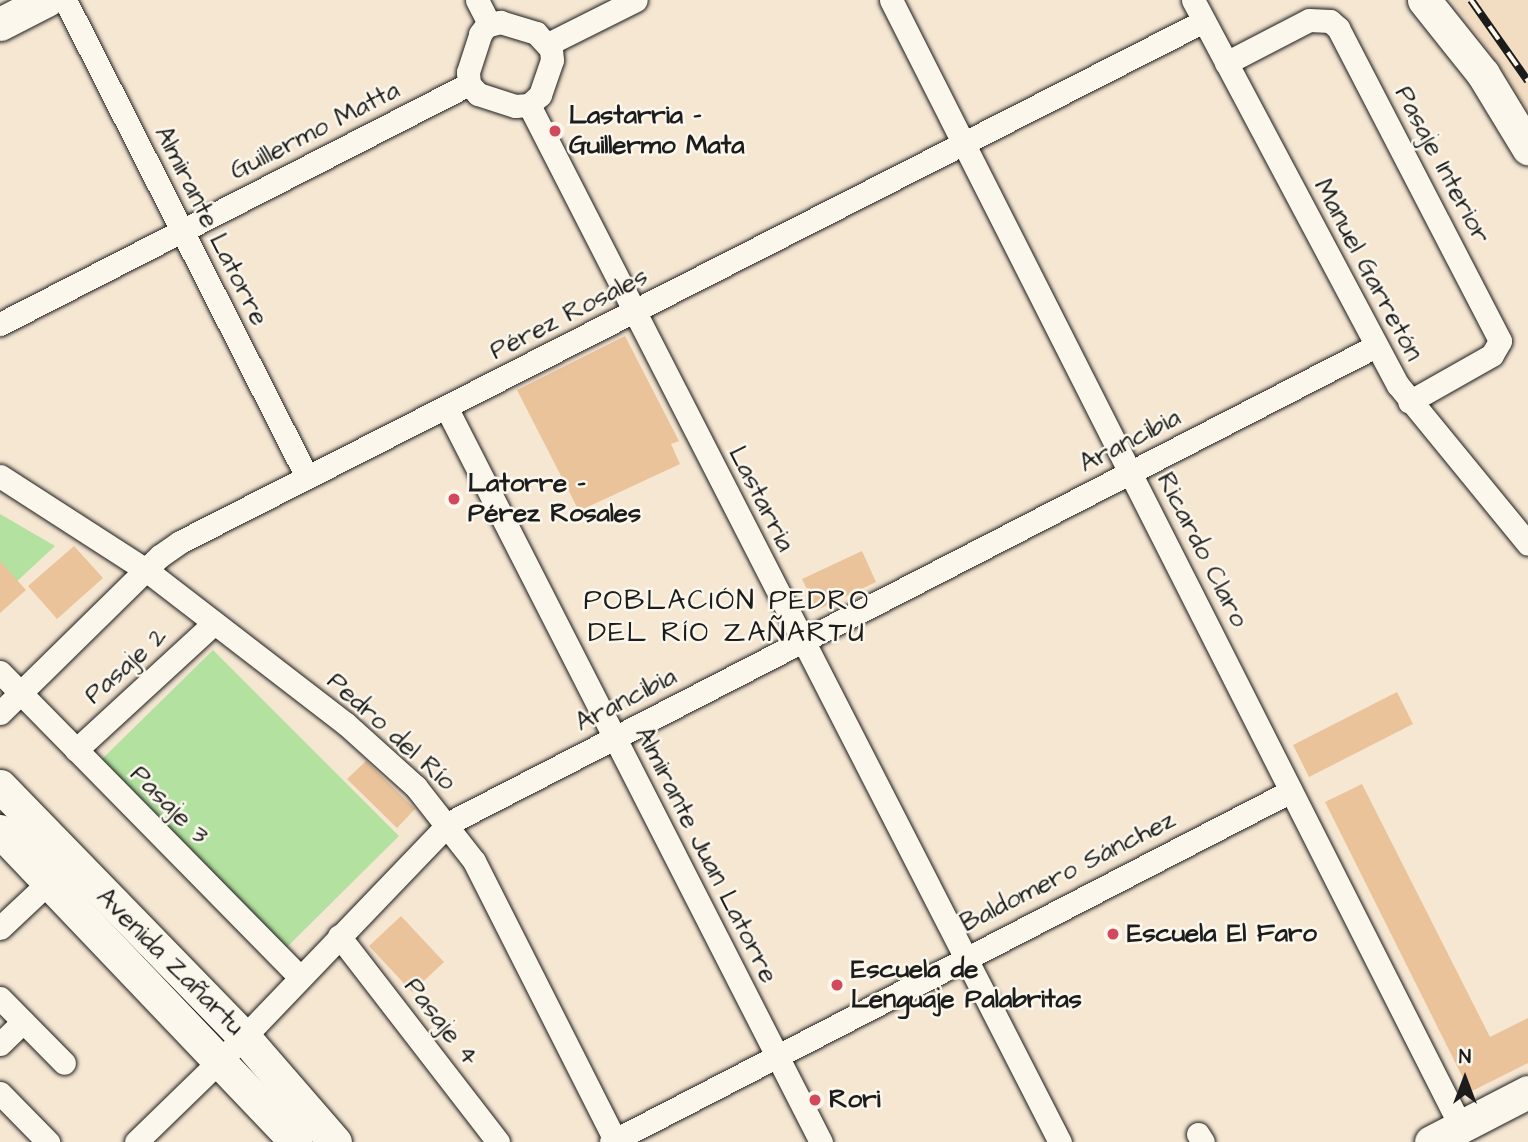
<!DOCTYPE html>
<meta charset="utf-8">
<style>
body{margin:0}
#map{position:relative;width:1528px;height:1142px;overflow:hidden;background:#f6e7d3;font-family:"Architects Daughter",sans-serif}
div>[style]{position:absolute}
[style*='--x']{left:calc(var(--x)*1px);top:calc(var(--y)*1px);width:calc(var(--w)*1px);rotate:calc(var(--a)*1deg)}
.built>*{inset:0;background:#f2dcc2}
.green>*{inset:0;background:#b3e1a0}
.building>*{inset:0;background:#eac39a}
.roads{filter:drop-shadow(0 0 2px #1c1c1c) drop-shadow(0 0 2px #1c1c1c)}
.street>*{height:23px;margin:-11.5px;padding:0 11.5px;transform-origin:11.5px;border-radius:11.5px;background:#fbf7ec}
.secondary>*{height:33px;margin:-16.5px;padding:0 16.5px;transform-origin:16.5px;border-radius:16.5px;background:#fbf7ec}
.rail>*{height:8px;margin-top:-4px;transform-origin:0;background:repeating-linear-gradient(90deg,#fbf7ec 0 16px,#1c1c1c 0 32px);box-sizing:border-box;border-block:2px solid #1c1c1c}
.dots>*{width:19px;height:19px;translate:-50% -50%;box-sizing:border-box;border:4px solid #fbf7ec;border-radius:50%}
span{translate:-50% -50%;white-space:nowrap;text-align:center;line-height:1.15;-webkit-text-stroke:5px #fbf7ec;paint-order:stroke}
.poi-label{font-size:26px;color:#1c1c1c;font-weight:700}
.left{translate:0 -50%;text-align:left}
.street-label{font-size:26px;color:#1c1c1c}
.neighbourhood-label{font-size:28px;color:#1c1c1c;letter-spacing:2px}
.north{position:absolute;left:1430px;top:1044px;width:70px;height:70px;-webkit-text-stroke:5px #fbf7ec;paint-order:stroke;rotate:0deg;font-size:19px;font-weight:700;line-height:28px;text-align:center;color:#1c1c1c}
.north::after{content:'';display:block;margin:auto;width:24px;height:32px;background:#1c1c1c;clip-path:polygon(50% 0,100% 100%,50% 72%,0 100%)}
</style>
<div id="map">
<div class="built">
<div style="clip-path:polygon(1452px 0,1528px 0,1528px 111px,1508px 78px)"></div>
</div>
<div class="green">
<div style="clip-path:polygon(0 514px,55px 546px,13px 585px,0 570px)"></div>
<div style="clip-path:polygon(213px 650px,399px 836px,285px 949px,99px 762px)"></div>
</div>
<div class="building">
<div style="clip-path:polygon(625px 336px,679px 441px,671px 444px,680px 464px,579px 511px,517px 390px)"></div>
<div style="clip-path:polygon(74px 546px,103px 578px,57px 619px,28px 586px)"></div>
<div style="clip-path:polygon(862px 551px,876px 582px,817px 610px,802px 579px)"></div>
<div style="clip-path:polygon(0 561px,26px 590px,0 613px)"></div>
<div style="clip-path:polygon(1397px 692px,1413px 724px,1309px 777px,1293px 745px)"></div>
<div style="clip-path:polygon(366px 761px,415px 809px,397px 828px,347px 779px)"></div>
<div style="clip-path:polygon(1362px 784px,1490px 1037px,1528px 1018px,1528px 1063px,1470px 1092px,1325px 802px)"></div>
<div style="clip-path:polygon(401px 916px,444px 962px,412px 992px,369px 946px)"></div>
</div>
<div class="roads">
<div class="street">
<div style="--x:65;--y:0;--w:535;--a:63.1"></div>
<div style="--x:477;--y:0;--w:27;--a:63"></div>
<div style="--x:891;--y:0;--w:1263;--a:63.17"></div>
<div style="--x:1193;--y:0;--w:436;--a:62"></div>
<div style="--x:1398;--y:385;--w:205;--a:50.7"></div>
<div style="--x:500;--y:22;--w:38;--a:17"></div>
<div style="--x:536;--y:33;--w:22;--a:47"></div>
<div style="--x:551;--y:49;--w:11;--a:85"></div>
<div style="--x:552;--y:60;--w:37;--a:109"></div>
<div style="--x:540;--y:95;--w:15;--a:138"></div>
<div style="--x:529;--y:105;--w:14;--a:176"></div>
<div style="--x:515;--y:106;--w:39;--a:-162"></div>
<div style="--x:478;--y:94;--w:13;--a:-132"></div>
<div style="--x:469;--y:84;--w:12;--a:-95"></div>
<div style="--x:468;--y:72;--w:40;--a:-72"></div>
<div style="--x:480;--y:34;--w:10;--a:-53"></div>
<div style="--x:486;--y:26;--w:15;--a:-16"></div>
<div style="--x:548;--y:44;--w:98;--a:-26.6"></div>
<div style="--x:1226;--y:63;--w:93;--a:-27.4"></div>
<div style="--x:1309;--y:20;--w:21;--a:3"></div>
<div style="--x:1330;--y:21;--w:11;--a:41"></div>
<div style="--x:1338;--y:28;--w:352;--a:62.6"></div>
<div style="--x:1500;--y:341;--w:16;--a:120"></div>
<div style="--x:1492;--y:355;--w:95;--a:150.5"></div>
<div style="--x:529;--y:105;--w:1165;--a:62.89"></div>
<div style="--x:0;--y:324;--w:527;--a:-27.1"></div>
<div style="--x:446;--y:407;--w:825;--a:62.97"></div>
<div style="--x:0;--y:476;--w:174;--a:32.8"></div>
<div style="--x:146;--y:570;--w:251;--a:37.6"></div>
<div style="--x:345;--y:723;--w:96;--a:42"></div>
<div style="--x:416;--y:787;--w:94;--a:51.9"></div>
<div style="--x:474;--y:861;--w:315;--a:63.2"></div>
<div style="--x:0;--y:672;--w:428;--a:45.5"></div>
<div style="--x:0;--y:713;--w:224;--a:-44.5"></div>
<div style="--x:160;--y:556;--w:24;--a:-35"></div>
<div style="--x:180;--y:542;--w:1149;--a:-26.97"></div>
<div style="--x:76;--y:750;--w:188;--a:-42.6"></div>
<div style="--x:0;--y:928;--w:67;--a:-43.2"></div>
<div style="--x:339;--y:936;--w:260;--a:52.3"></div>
<div style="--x:0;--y:998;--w:91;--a:45.4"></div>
<div style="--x:0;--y:1044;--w:32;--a:-44"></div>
<div style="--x:0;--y:1093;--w:69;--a:45.6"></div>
<div style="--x:1198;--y:1134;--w:9;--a:58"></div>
<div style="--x:136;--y:1142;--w:151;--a:-44.2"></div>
<div style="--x:244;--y:1037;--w:296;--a:-46.2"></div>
<div style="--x:449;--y:823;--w:1043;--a:-27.23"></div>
<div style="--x:611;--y:1142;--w:765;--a:-27.3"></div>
</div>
<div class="secondary">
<div style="--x:1424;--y:0;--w:95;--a:51.4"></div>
<div style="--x:1483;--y:74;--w:87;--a:58.7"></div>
<div style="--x:0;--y:24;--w:53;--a:-27.1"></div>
<div style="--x:0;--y:786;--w:350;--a:45.8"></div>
<div style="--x:244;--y:1037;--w:139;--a:49.1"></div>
<div style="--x:0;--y:831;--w:429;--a:46.4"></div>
<div style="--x:1431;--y:1142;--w:109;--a:-27.3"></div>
</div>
</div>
<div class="rail">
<div style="--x:1471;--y:0;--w:99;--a:54.9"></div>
</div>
<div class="dots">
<div style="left:555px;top:131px;background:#d1495b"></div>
<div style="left:454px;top:499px;background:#d1495b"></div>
<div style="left:1113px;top:934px;background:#d1495b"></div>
<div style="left:837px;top:985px;background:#d1495b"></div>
<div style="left:815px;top:1100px;background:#d1495b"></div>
</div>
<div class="poi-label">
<span class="left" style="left:569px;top:131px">Lastarria -<br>Guillermo Mata</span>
<span class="left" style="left:468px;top:499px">Latorre -<br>Pérez Rosales</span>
<span class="left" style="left:1127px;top:934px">Escuela El Faro</span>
<span class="left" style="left:851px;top:985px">Escuela de<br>Lenguaje Palabritas</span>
<span class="left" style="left:829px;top:1100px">Rori</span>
</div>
<div class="street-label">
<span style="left:315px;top:131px;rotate:-27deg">Guillermo Matta</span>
<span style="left:1442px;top:165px;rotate:62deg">Pasaje Interior</span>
<span style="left:211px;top:226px;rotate:63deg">Almirante Latorre</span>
<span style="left:1368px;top:270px;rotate:62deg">Manuel Garretón</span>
<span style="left:569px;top:314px;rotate:-27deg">Pérez Rosales</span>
<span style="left:1130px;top:441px;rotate:-27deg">Arancibia</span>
<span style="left:761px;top:499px;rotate:63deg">Lastarria</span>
<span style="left:1202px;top:550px;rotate:63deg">Ricardo Claro</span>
<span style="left:126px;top:666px;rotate:-42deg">Pasaje 2</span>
<span style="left:626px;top:700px;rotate:-27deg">Arancibia</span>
<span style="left:391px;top:732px;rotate:42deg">Pedro del Río</span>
<span style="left:169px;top:805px;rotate:45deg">Pasaje 3</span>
<span style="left:706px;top:855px;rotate:63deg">Almirante Juan Latorre</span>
<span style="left:1068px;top:872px;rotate:-27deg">Baldomero Sánchez</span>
<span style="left:170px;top:962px;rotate:45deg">Avenida Zañartu</span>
<span style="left:441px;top:1022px;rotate:52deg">Pasaje 4</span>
</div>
<div class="neighbourhood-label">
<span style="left:727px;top:617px">POBLACIÓN PEDRO<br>DEL RÍO ZAÑARTU</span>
</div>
<div class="north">N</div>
</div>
